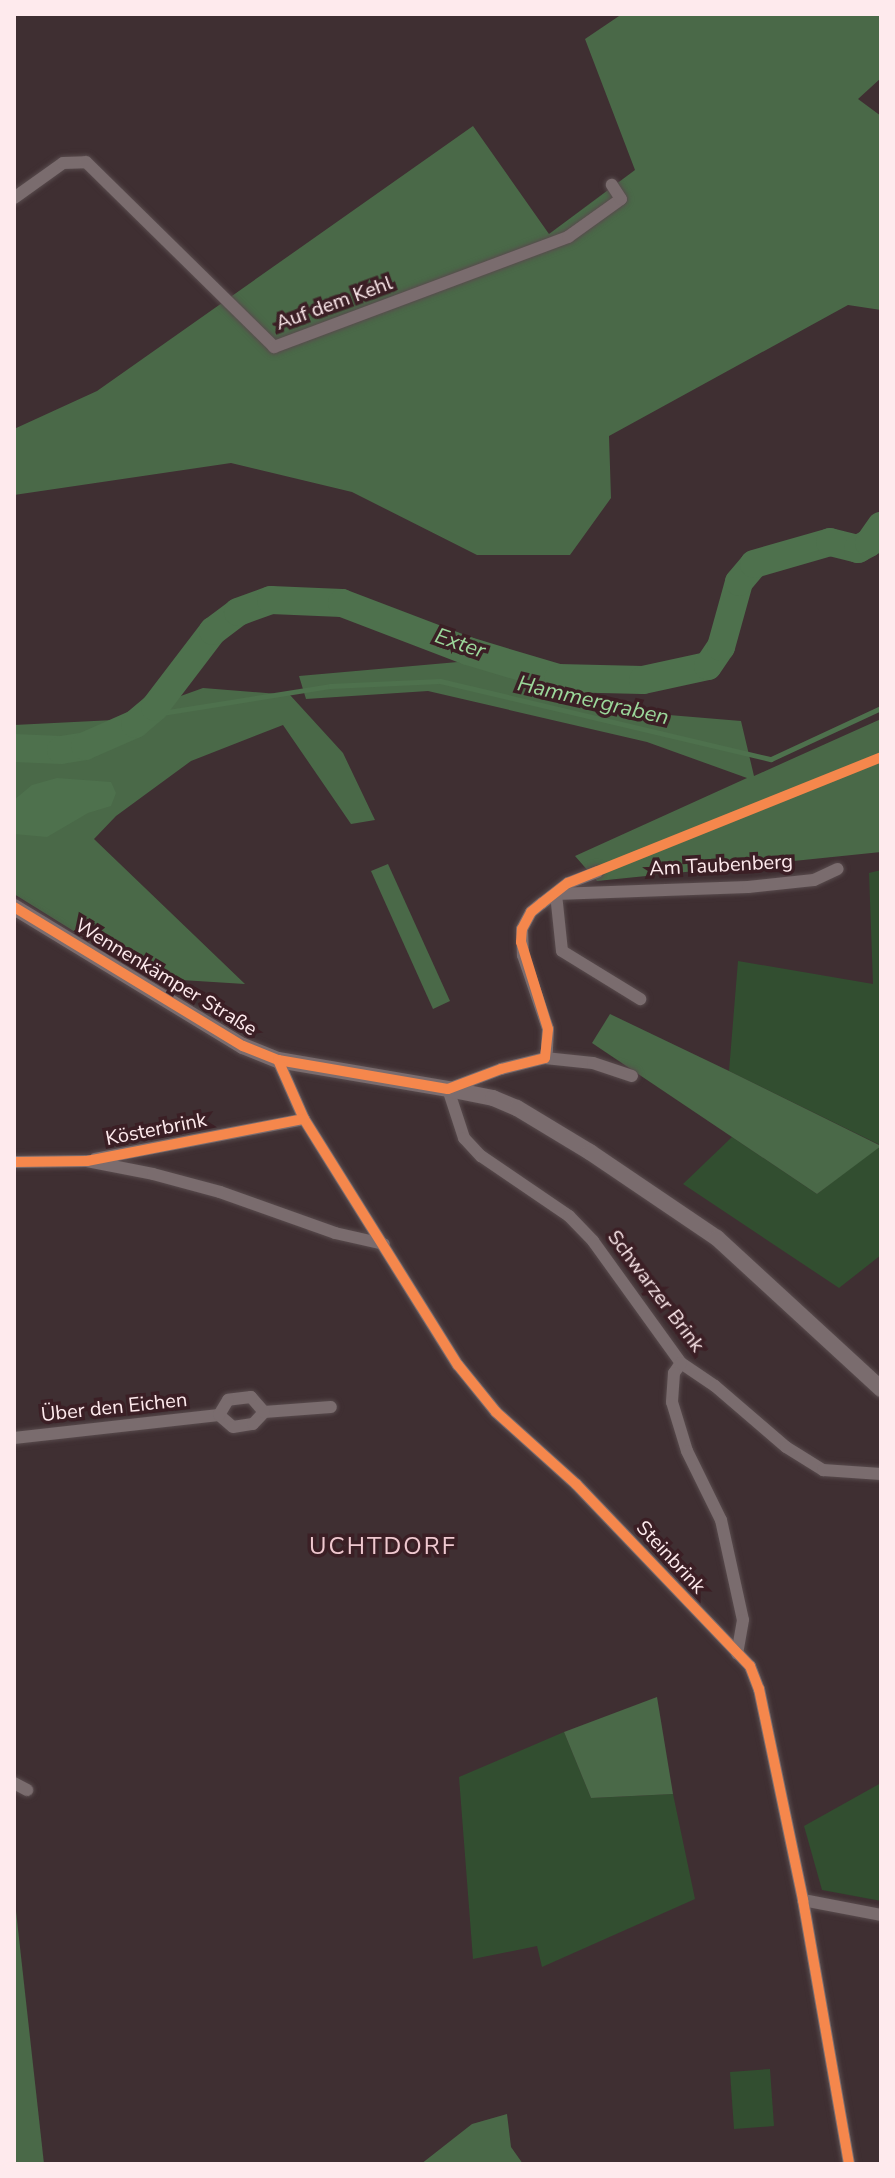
<!DOCTYPE html>
<meta charset="utf-8">
<style>
body{margin:0}
#map{position:relative;width:895px;height:2178px;overflow:hidden;background:#3f2f32;font-family:"Nunito Sans",sans-serif}
div>[style]{position:absolute}
[style*='--x']{left:calc(var(--x)*1px);top:calc(var(--y)*1px);width:calc(var(--w)*1px);rotate:calc(var(--a)*1deg)}
.green>*{inset:0;background:#324e30}
.forest>*{inset:0;background:#4a6948}
.water>*{inset:0;background:#4e714d}
.stream>*{height:5px;margin:-2.5px;padding:0 2.5px;transform-origin:2.5px;border-radius:2.5px;background:#4e714d}
.river>*{height:28px;margin:-14px;padding:0 14px;transform-origin:14px;border-radius:14px;background:#4e714d}
.roads{filter:drop-shadow(0 0 2px #584b4d) drop-shadow(0 0 2px #584b4d)}
.minor>*{height:12px;margin:-6px;padding:0 6px;transform-origin:6px;border-radius:6px;background:#7a6c6e}
.tertiary>*{height:16px;margin:-8px;padding:0 8px;transform-origin:8px;border-radius:8px;background:#7a6c6e}
.cycleway>*{height:10px;margin:-5px;padding:0 5px;transform-origin:5px;border-radius:5px;background:#f5874c}
span{translate:-50% -50%;white-space:nowrap;text-align:center;line-height:1.15;-webkit-text-stroke:7px #3b1f25;paint-order:stroke}
.street-label{font-size:20px;color:#feeaed}
.water-label{font-size:22px;color:#9bd79a;font-style:italic}
.quarter-label{font-size:24px;color:#efc8cf;letter-spacing:2px}
.frame{position:absolute;inset:0;border:16px solid #feeaed;pointer-events:none}
</style>
<div id="map">
<div class="green">
<div style="clip-path:polygon(881px 870px,881px 1255px,839px 1288px,683px 1184px,732px 1137px,817px 1194px,880px 1145px,729px 1071px,738px 961px,873px 984px,869px 873px)"></div>
<div style="clip-path:polygon(564px 1732px,591px 1798px,673px 1794px,695px 1899px,542px 1967px,537px 1946px,473px 1959px,459px 1777px)"></div>
<div style="clip-path:polygon(881px 1783px,881px 1901px,822px 1890px,804px 1826px)"></div>
<div style="clip-path:polygon(770px 2069px,774px 2126px,734px 2129px,730px 2072px)"></div>
</div>
<div class="forest">
<div style="clip-path:polygon(622px 14px,881px 14px,881px 78px,858px 99px,881px 116px,881px 310px,848px 305px,609px 436px,611px 498px,570px 555px,477px 555px,352px 492px,231px 463px,14px 495px,14px 429px,97px 391px,473px 126px,549px 234px,635px 170px,585px 39px)"></div>
<div style="clip-path:polygon(458px 662px,645px 713px,741px 721px,754px 776px,881px 719px,881px 852px,597px 881px,575px 856px,747px 778px,647px 742px,428px 691px,306px 699px,299px 676px)"></div>
<div style="clip-path:polygon(203px 688px,290px 695px,343px 753px,375px 820px,351px 824px,283px 725px,191px 761px,116px 816px,94px 839px,245px 984px,149px 978px,14px 894px,14px 725px,114px 720px)"></div>
<div style="clip-path:polygon(388px 864px,450px 1001px,433px 1009px,371px 871px)"></div>
<div style="clip-path:polygon(610px 1014px,729px 1071px,881px 1146px,817px 1194px,592px 1043px)"></div>
<div style="clip-path:polygon(657px 1697px,673px 1794px,591px 1798px,564px 1732px)"></div>
<div style="clip-path:polygon(14px 1893px,44px 2164px,14px 2164px)"></div>
<div style="clip-path:polygon(507px 2114px,511px 2147px,523px 2164px,421px 2164px,472px 2124px)"></div>
</div>
<div class="water">
<div style="clip-path:polygon(57px 778px,111px 782px,116px 793px,111px 806px,88px 813px,47px 837px,14px 834px,14px 800px,32px 785px)"></div>
</div>
<div class="stream">
<div style="--x:143;--y:716;--w:189;--a:-9.1"></div>
<div style="--x:330;--y:686;--w:110;--a:-2.6"></div>
<div style="--x:440;--y:681;--w:340;--a:13.3"></div>
<div style="--x:771;--y:759;--w:121;--a:-24.9"></div>
</div>
<div class="river">
<div style="--x:14;--y:748;--w:47;--a:2.4"></div>
<div style="--x:61;--y:750;--w:24;--a:-9"></div>
<div style="--x:85;--y:746;--w:55;--a:-23.7"></div>
<div style="--x:135;--y:724;--w:26;--a:-40"></div>
<div style="--x:155;--y:707;--w:96;--a:-52.7"></div>
<div style="--x:213;--y:631;--w:31;--a:-37"></div>
<div style="--x:238;--y:612;--w:35;--a:-20"></div>
<div style="--x:271;--y:600;--w:71;--a:2.4"></div>
<div style="--x:342;--y:603;--w:135;--a:20.9"></div>
<div style="--x:468;--y:651;--w:94;--a:16.7"></div>
<div style="--x:558;--y:678;--w:85;--a:1.3"></div>
<div style="--x:643;--y:680;--w:66;--a:-12.2"></div>
<div style="--x:708;--y:666;--w:23;--a:-56"></div>
<div style="--x:721;--y:647;--w:67;--a:-74.5"></div>
<div style="--x:739;--y:582;--w:23;--a:-50"></div>
<div style="--x:754;--y:564;--w:79;--a:-16.1"></div>
<div style="--x:830;--y:542;--w:29;--a:14"></div>
<div style="--x:858;--y:549;--w:13;--a:-29"></div>
<div style="--x:869;--y:543;--w:21;--a:-55"></div>
</div>
<div class="roads">
<div class="minor">
<div style="--x:14;--y:198;--w:60;--a:-35.5"></div>
<div style="--x:63;--y:163;--w:23;--a:-2"></div>
<div style="--x:86;--y:162;--w:264;--a:44.5"></div>
<div style="--x:274;--y:347;--w:314;--a:-20.5"></div>
<div style="--x:568;--y:237;--w:65;--a:-35.6"></div>
<div style="--x:621;--y:199;--w:17;--a:-123"></div>
<div style="--x:597;--y:872;--w:31;--a:159"></div>
<div style="--x:568;--y:883;--w:33;--a:142"></div>
<div style="--x:542;--y:903;--w:14;--a:141"></div>
<div style="--x:531;--y:912;--w:19;--a:118"></div>
<div style="--x:522;--y:929;--w:26;--a:88"></div>
<div style="--x:523;--y:955;--w:78;--a:71.3"></div>
<div style="--x:548;--y:1029;--w:21;--a:93"></div>
<div style="--x:547;--y:1050;--w:8;--a:104"></div>
<div style="--x:545;--y:1058;--w:45;--a:166"></div>
<div style="--x:501;--y:1069;--w:57;--a:159.3"></div>
<div style="--x:448;--y:1089;--w:52;--a:71.9"></div>
<div style="--x:464;--y:1138;--w:25;--a:47"></div>
<div style="--x:481;--y:1156;--w:107;--a:34.3"></div>
<div style="--x:569;--y:1216;--w:35;--a:46"></div>
<div style="--x:593;--y:1241;--w:150;--a:54.2"></div>
<div style="--x:681;--y:1363;--w:41;--a:34.1"></div>
<div style="--x:715;--y:1386;--w:94;--a:40.7"></div>
<div style="--x:786;--y:1447;--w:44;--a:31.9"></div>
<div style="--x:823;--y:1470;--w:58;--a:3.9"></div>
<div style="--x:556;--y:894;--w:192;--a:-2.1"></div>
<div style="--x:748;--y:887;--w:66;--a:-6.1"></div>
<div style="--x:814;--y:880;--w:26;--a:-25"></div>
<div style="--x:556;--y:894;--w:57;--a:84"></div>
<div style="--x:562;--y:951;--w:92;--a:31.6"></div>
<div style="--x:545;--y:1058;--w:48;--a:5.9"></div>
<div style="--x:593;--y:1063;--w:41;--a:18.4"></div>
<div style="--x:278;--y:1060;--w:64;--a:66.2"></div>
<div style="--x:304;--y:1119;--w:290;--a:58"></div>
<div style="--x:458;--y:1365;--w:60;--a:51"></div>
<div style="--x:496;--y:1412;--w:108;--a:42"></div>
<div style="--x:576;--y:1484;--w:252;--a:46.3"></div>
<div style="--x:750;--y:1666;--w:25;--a:69"></div>
<div style="--x:759;--y:1689;--w:216;--a:78.2"></div>
<div style="--x:803;--y:1900;--w:268;--a:80.1"></div>
<div style="--x:95;--y:1159;--w:213;--a:-10.8"></div>
<div style="--x:14;--y:1162;--w:73;--a:-0.8"></div>
<div style="--x:87;--y:1161;--w:67;--a:11.1"></div>
<div style="--x:153;--y:1174;--w:69;--a:15"></div>
<div style="--x:220;--y:1192;--w:122;--a:19.6"></div>
<div style="--x:335;--y:1233;--w:50;--a:12.7"></div>
<div style="--x:681;--y:1363;--w:12;--a:125"></div>
<div style="--x:674;--y:1373;--w:29;--a:94"></div>
<div style="--x:672;--y:1402;--w:51;--a:73"></div>
<div style="--x:687;--y:1451;--w:77;--a:63.8"></div>
<div style="--x:721;--y:1520;--w:102;--a:77.6"></div>
<div style="--x:743;--y:1620;--w:34;--a:100"></div>
<div style="--x:264;--y:1412;--w:67;--a:-4.3"></div>
<div style="--x:14;--y:1438;--w:206;--a:-6.4"></div>
<div style="--x:219;--y:1415;--w:18;--a:41"></div>
<div style="--x:233;--y:1427;--w:20;--a:-9"></div>
<div style="--x:253;--y:1424;--w:16;--a:-47"></div>
<div style="--x:264;--y:1412;--w:20;--a:-131"></div>
<div style="--x:251;--y:1397;--w:23;--a:173"></div>
<div style="--x:228;--y:1400;--w:17;--a:121"></div>
<div style="--x:14;--y:1783;--w:15;--a:28"></div>
<div style="--x:803;--y:1900;--w:79;--a:10.9"></div>
</div>
<div class="tertiary">
<div style="--x:14;--y:907;--w:268;--a:31.3"></div>
<div style="--x:243;--y:1046;--w:38;--a:22"></div>
<div style="--x:278;--y:1060;--w:172;--a:9.7"></div>
<div style="--x:448;--y:1089;--w:46;--a:11.3"></div>
<div style="--x:493;--y:1098;--w:26;--a:23"></div>
<div style="--x:517;--y:1108;--w:85;--a:31.1"></div>
<div style="--x:590;--y:1152;--w:153;--a:34.1"></div>
<div style="--x:717;--y:1238;--w:223;--a:42.6"></div>
</div>
</div>
<div class="cycleway">
<div style="--x:14;--y:907;--w:268;--a:31.3"></div>
<div style="--x:243;--y:1046;--w:38;--a:22"></div>
<div style="--x:278;--y:1060;--w:172;--a:9.7"></div>
<div style="--x:448;--y:1089;--w:57;--a:-20.7"></div>
<div style="--x:501;--y:1069;--w:45;--a:-14"></div>
<div style="--x:545;--y:1058;--w:29;--a:-84"></div>
<div style="--x:548;--y:1029;--w:91;--a:-107.2"></div>
<div style="--x:521;--y:942;--w:13;--a:-86"></div>
<div style="--x:522;--y:929;--w:19;--a:-62"></div>
<div style="--x:531;--y:912;--w:14;--a:-39"></div>
<div style="--x:542;--y:903;--w:33;--a:-38"></div>
<div style="--x:568;--y:883;--w:337;--a:-21.9"></div>
<div style="--x:278;--y:1060;--w:64;--a:66.2"></div>
<div style="--x:304;--y:1119;--w:290;--a:58"></div>
<div style="--x:458;--y:1365;--w:60;--a:51"></div>
<div style="--x:496;--y:1412;--w:108;--a:42"></div>
<div style="--x:576;--y:1484;--w:252;--a:46.3"></div>
<div style="--x:750;--y:1666;--w:25;--a:69"></div>
<div style="--x:759;--y:1689;--w:216;--a:78.2"></div>
<div style="--x:803;--y:1900;--w:268;--a:80.1"></div>
<div style="--x:14;--y:1162;--w:73;--a:-0.8"></div>
<div style="--x:87;--y:1161;--w:221;--a:-11"></div>
</div>
<div class="street-label">
<span style="left:334px;top:303px;rotate:-20deg">Auf dem Kehl</span>
<span style="left:721px;top:865px;rotate:-3deg">Am Taubenberg</span>
<span style="left:166px;top:977px;rotate:31deg">Wennenkämper Straße</span>
<span style="left:156px;top:1129px;rotate:-11deg">Kösterbrink</span>
<span style="left:656px;top:1291px;rotate:53deg">Schwarzer Brink</span>
<span style="left:114px;top:1407px;rotate:-6deg">Über den Eichen</span>
<span style="left:671px;top:1557px;rotate:47deg">Steinbrink</span>
</div>
<div class="water-label">
<span style="left:460px;top:644px;rotate:19deg">Exter</span>
<span style="left:593px;top:701px;rotate:13deg">Hammergraben</span>
</div>
<div class="quarter-label">
<span style="left:383px;top:1547px">UCHTDORF</span>
</div>
<div class="frame"></div>
</div>
